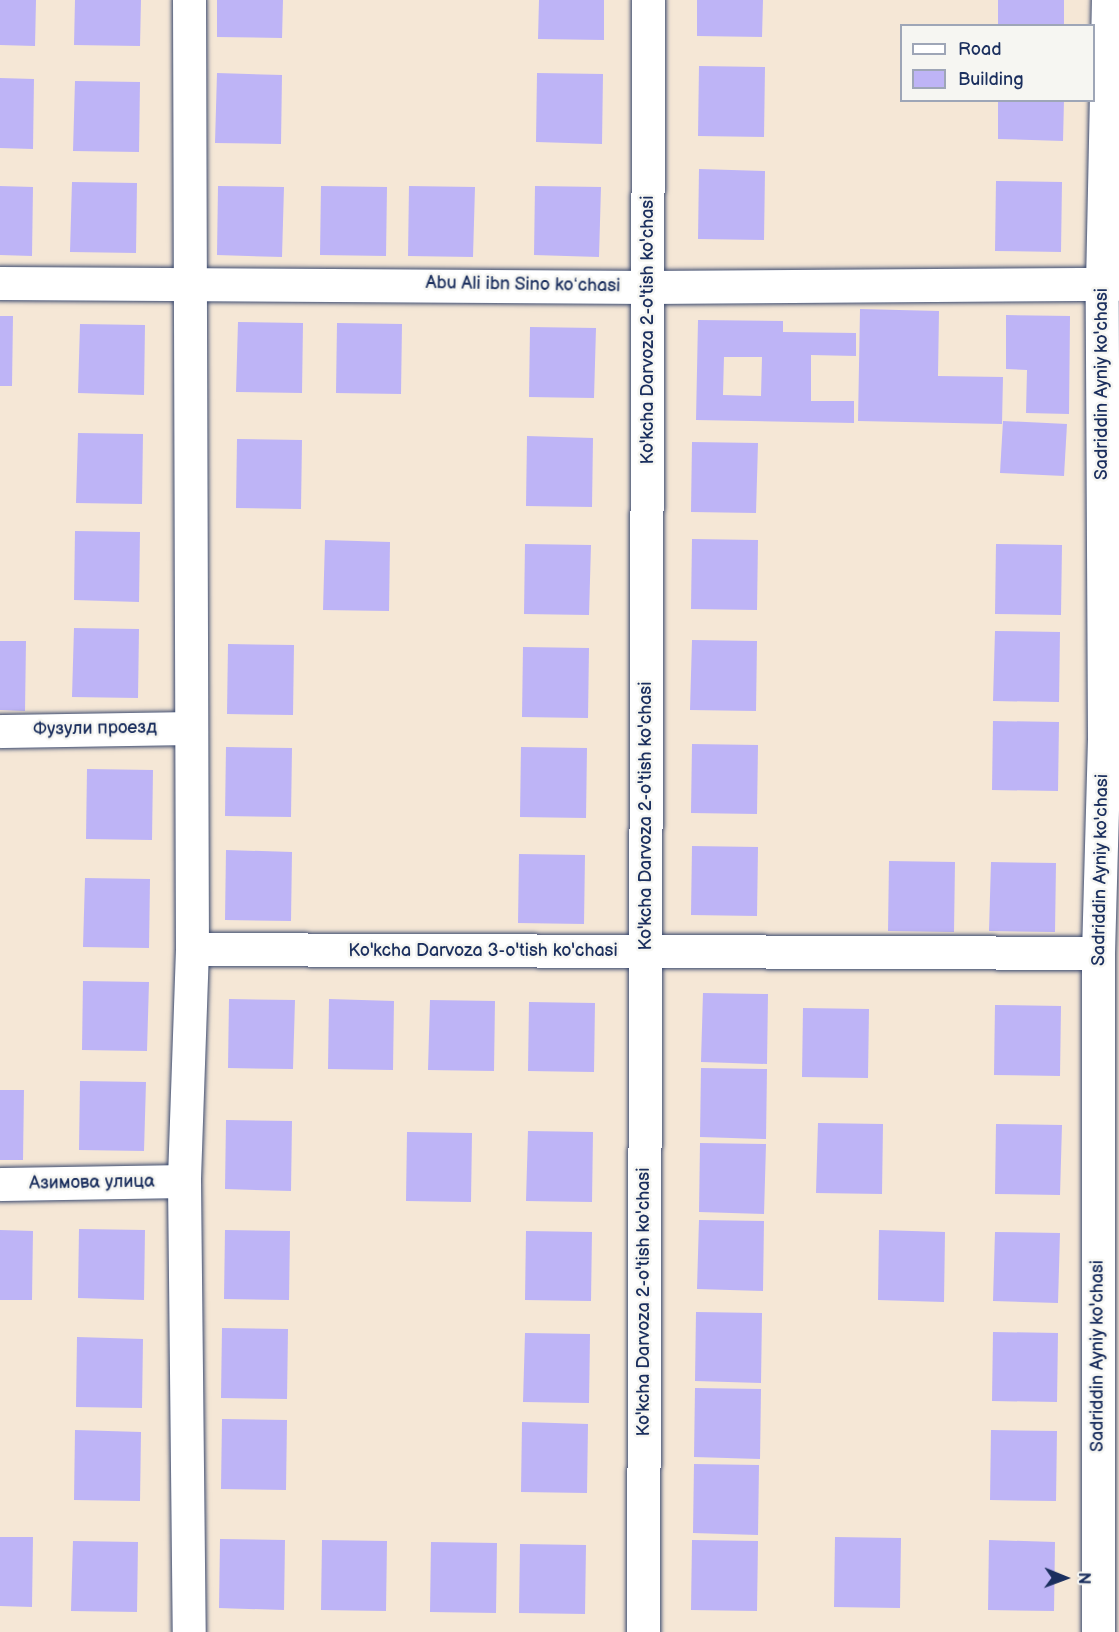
<!DOCTYPE html>
<meta charset="utf-8">
<style>
body{margin:0}
#map{position:relative;width:1119px;height:1632px;overflow:hidden;background:#f5e7d6;font-family:"Balsamiq Sans",sans-serif}
div>[style]{position:absolute}
[style*='--x']{left:calc(var(--x)*1px);top:calc(var(--y)*1px);width:calc(var(--w)*1px);rotate:calc(var(--a)*1deg)}
.building>*{inset:0;background:#beb4f6}
.roads{filter:drop-shadow(0 0 2px #3c4b70) drop-shadow(0 0 2px #3c4b70)}
.minor>*{height:33px;margin:-16.5px;padding:0 16.5px;transform-origin:16.5px;border-radius:16.5px;background:#fff}
span{translate:-50% -50%;white-space:nowrap;text-align:center;line-height:1.15;-webkit-text-stroke:5px #f6f6f2;paint-order:stroke}
.street-label{font-size:18px;color:#1b2f5e}
.legend{position:absolute;left:900px;top:24px;width:195px;height:78px;box-sizing:border-box;background:#f6f6f2;border:2px solid #9ea6b7;margin:0;padding:8px 10px;list-style:none;font-size:18px;color:#1b2f5e}
.legend li{display:flex;align-items:center;gap:12px;height:30px}
.legend b{width:30px;border:2px solid #9ea6b7}
.north{position:absolute;left:1035px;top:1548px;width:60px;height:60px;-webkit-text-stroke:4px #f6f6f2;paint-order:stroke;rotate:91deg;font-size:16px;font-weight:700;line-height:24px;text-align:center;color:#1b2f5e}
.north::after{content:'';display:block;margin:auto;width:21px;height:27px;background:#1b2f5e;clip-path:polygon(50% 0,100% 100%,50% 72%,0 100%)}
</style>
<div id="map">
<div class="building">
<div style="clip-path:polygon(0 0,36px 0,35px 46px,0 45px)"></div>
<div style="clip-path:polygon(75px 0,141px 0,140px 46px,74px 45px)"></div>
<div style="clip-path:polygon(217px 0,283px 0,282px 38px,217px 37px)"></div>
<div style="clip-path:polygon(539px 0,604px 0,604px 40px,538px 39px)"></div>
<div style="clip-path:polygon(697px 0,763px 0,762px 37px,697px 36px)"></div>
<div style="clip-path:polygon(998px 0,1064px 0,1064px 26px,998px 26px)"></div>
<div style="clip-path:polygon(699px 66px,765px 67px,764px 137px,698px 136px)"></div>
<div style="clip-path:polygon(217px 73px,282px 75px,281px 144px,215px 143px)"></div>
<div style="clip-path:polygon(537px 73px,603px 74px,602px 144px,536px 142px)"></div>
<div style="clip-path:polygon(0 78px,34px 79px,33px 149px,0 148px)"></div>
<div style="clip-path:polygon(75px 81px,140px 82px,139px 152px,73px 151px)"></div>
<div style="clip-path:polygon(998px 100px,1064px 100px,1063px 141px,998px 139px)"></div>
<div style="clip-path:polygon(699px 169px,765px 171px,764px 240px,698px 239px)"></div>
<div style="clip-path:polygon(996px 181px,1062px 182px,1061px 252px,995px 251px)"></div>
<div style="clip-path:polygon(72px 182px,137px 183px,136px 253px,70px 252px)"></div>
<div style="clip-path:polygon(0 186px,33px 187px,32px 256px,0 255px)"></div>
<div style="clip-path:polygon(218px 186px,284px 187px,282px 257px,217px 255px)"></div>
<div style="clip-path:polygon(321px 186px,387px 187px,386px 256px,320px 255px)"></div>
<div style="clip-path:polygon(409px 186px,475px 187px,473px 257px,408px 256px)"></div>
<div style="clip-path:polygon(535px 186px,601px 187px,599px 257px,534px 255px)"></div>
<div style="clip-path:polygon(860px 309px,939px 311px,938px 376px,1003px 377px,1002px 424px,858px 421px)"></div>
<div style="clip-path:polygon(1006px 315px,1070px 316px,1069px 414px,1026px 413px,1027px 370px,1006px 369px)"></div>
<div style="clip-path:polygon(0 316px,13px 316px,12px 386px,0 386px)"></div>
<div style="clip-path:polygon(evenodd,698px 320px,783px 321px,783px 332px,856px 333px,856px 356px,811px 355px,811px 401px,854px 401px,854px 423px,696px 420px,698px 320px,724px 357px,762px 357px,761px 396px,723px 395px,724px 357px)"></div>
<div style="clip-path:polygon(238px 322px,303px 323px,302px 393px,236px 392px)"></div>
<div style="clip-path:polygon(337px 323px,402px 324px,401px 394px,336px 393px)"></div>
<div style="clip-path:polygon(80px 324px,145px 325px,144px 395px,78px 393px)"></div>
<div style="clip-path:polygon(530px 327px,596px 328px,594px 398px,529px 397px)"></div>
<div style="clip-path:polygon(1003px 421px,1067px 424px,1064px 476px,1000px 473px)"></div>
<div style="clip-path:polygon(78px 433px,143px 434px,142px 504px,76px 503px)"></div>
<div style="clip-path:polygon(527px 436px,593px 438px,592px 507px,526px 506px)"></div>
<div style="clip-path:polygon(237px 439px,302px 440px,301px 509px,236px 508px)"></div>
<div style="clip-path:polygon(692px 442px,758px 443px,756px 513px,691px 512px)"></div>
<div style="clip-path:polygon(75px 531px,140px 532px,139px 602px,74px 600px)"></div>
<div style="clip-path:polygon(692px 539px,758px 540px,757px 610px,691px 609px)"></div>
<div style="clip-path:polygon(325px 540px,390px 542px,389px 611px,323px 610px)"></div>
<div style="clip-path:polygon(525px 544px,591px 545px,589px 615px,524px 614px)"></div>
<div style="clip-path:polygon(996px 544px,1062px 545px,1061px 615px,995px 614px)"></div>
<div style="clip-path:polygon(74px 628px,139px 629px,138px 698px,72px 697px)"></div>
<div style="clip-path:polygon(995px 631px,1060px 632px,1059px 702px,993px 701px)"></div>
<div style="clip-path:polygon(692px 640px,757px 641px,756px 711px,690px 710px)"></div>
<div style="clip-path:polygon(0 641px,26px 641px,25px 711px,0 710px)"></div>
<div style="clip-path:polygon(228px 644px,294px 645px,293px 715px,227px 714px)"></div>
<div style="clip-path:polygon(523px 647px,589px 648px,588px 718px,522px 717px)"></div>
<div style="clip-path:polygon(993px 721px,1059px 722px,1058px 791px,992px 790px)"></div>
<div style="clip-path:polygon(692px 744px,758px 745px,757px 814px,691px 813px)"></div>
<div style="clip-path:polygon(226px 747px,292px 748px,291px 817px,225px 816px)"></div>
<div style="clip-path:polygon(521px 747px,587px 748px,586px 818px,520px 817px)"></div>
<div style="clip-path:polygon(87px 769px,153px 770px,152px 840px,86px 839px)"></div>
<div style="clip-path:polygon(692px 846px,758px 847px,757px 916px,691px 915px)"></div>
<div style="clip-path:polygon(226px 850px,292px 852px,291px 921px,225px 920px)"></div>
<div style="clip-path:polygon(519px 854px,585px 855px,584px 924px,518px 923px)"></div>
<div style="clip-path:polygon(889px 861px,955px 862px,954px 932px,888px 931px)"></div>
<div style="clip-path:polygon(991px 862px,1056px 863px,1055px 932px,989px 931px)"></div>
<div style="clip-path:polygon(85px 878px,150px 879px,149px 948px,83px 947px)"></div>
<div style="clip-path:polygon(83px 981px,149px 982px,147px 1051px,82px 1050px)"></div>
<div style="clip-path:polygon(703px 993px,768px 994px,767px 1064px,701px 1062px)"></div>
<div style="clip-path:polygon(229px 999px,295px 1000px,293px 1069px,228px 1068px)"></div>
<div style="clip-path:polygon(329px 999px,394px 1001px,393px 1070px,328px 1069px)"></div>
<div style="clip-path:polygon(430px 1000px,495px 1001px,494px 1071px,428px 1070px)"></div>
<div style="clip-path:polygon(529px 1002px,595px 1003px,594px 1072px,528px 1071px)"></div>
<div style="clip-path:polygon(995px 1005px,1061px 1006px,1060px 1076px,994px 1075px)"></div>
<div style="clip-path:polygon(803px 1008px,869px 1009px,868px 1078px,802px 1077px)"></div>
<div style="clip-path:polygon(701px 1068px,767px 1069px,766px 1139px,700px 1137px)"></div>
<div style="clip-path:polygon(80px 1081px,146px 1082px,144px 1151px,79px 1150px)"></div>
<div style="clip-path:polygon(0 1090px,24px 1090px,23px 1160px,0 1160px)"></div>
<div style="clip-path:polygon(226px 1120px,292px 1121px,291px 1191px,225px 1189px)"></div>
<div style="clip-path:polygon(818px 1123px,883px 1124px,882px 1194px,816px 1193px)"></div>
<div style="clip-path:polygon(996px 1124px,1062px 1125px,1060px 1195px,995px 1194px)"></div>
<div style="clip-path:polygon(528px 1131px,593px 1132px,592px 1202px,526px 1201px)"></div>
<div style="clip-path:polygon(407px 1132px,472px 1133px,471px 1202px,406px 1201px)"></div>
<div style="clip-path:polygon(700px 1143px,766px 1144px,764px 1214px,699px 1212px)"></div>
<div style="clip-path:polygon(699px 1220px,764px 1221px,763px 1291px,697px 1289px)"></div>
<div style="clip-path:polygon(79px 1229px,145px 1230px,144px 1300px,78px 1298px)"></div>
<div style="clip-path:polygon(0 1230px,33px 1231px,32px 1300px,0 1300px)"></div>
<div style="clip-path:polygon(225px 1230px,290px 1231px,289px 1300px,224px 1299px)"></div>
<div style="clip-path:polygon(879px 1230px,945px 1232px,944px 1302px,878px 1300px)"></div>
<div style="clip-path:polygon(526px 1231px,592px 1232px,591px 1301px,525px 1300px)"></div>
<div style="clip-path:polygon(995px 1232px,1060px 1233px,1058px 1303px,993px 1301px)"></div>
<div style="clip-path:polygon(696px 1312px,762px 1313px,761px 1383px,695px 1381px)"></div>
<div style="clip-path:polygon(222px 1328px,288px 1329px,287px 1399px,221px 1398px)"></div>
<div style="clip-path:polygon(993px 1332px,1058px 1333px,1057px 1402px,992px 1401px)"></div>
<div style="clip-path:polygon(525px 1333px,590px 1334px,589px 1403px,523px 1402px)"></div>
<div style="clip-path:polygon(77px 1337px,143px 1339px,142px 1408px,76px 1407px)"></div>
<div style="clip-path:polygon(695px 1388px,761px 1389px,760px 1459px,694px 1457px)"></div>
<div style="clip-path:polygon(222px 1419px,287px 1420px,286px 1490px,221px 1489px)"></div>
<div style="clip-path:polygon(522px 1422px,588px 1424px,587px 1493px,521px 1492px)"></div>
<div style="clip-path:polygon(75px 1430px,141px 1432px,140px 1501px,74px 1500px)"></div>
<div style="clip-path:polygon(991px 1430px,1057px 1431px,1056px 1501px,990px 1500px)"></div>
<div style="clip-path:polygon(694px 1464px,759px 1465px,758px 1535px,693px 1533px)"></div>
<div style="clip-path:polygon(0 1537px,33px 1537px,32px 1607px,0 1606px)"></div>
<div style="clip-path:polygon(835px 1537px,901px 1538px,900px 1608px,834px 1607px)"></div>
<div style="clip-path:polygon(220px 1539px,285px 1540px,284px 1610px,219px 1608px)"></div>
<div style="clip-path:polygon(322px 1540px,387px 1541px,386px 1611px,321px 1610px)"></div>
<div style="clip-path:polygon(692px 1540px,758px 1541px,757px 1611px,691px 1610px)"></div>
<div style="clip-path:polygon(989px 1540px,1055px 1542px,1054px 1611px,988px 1610px)"></div>
<div style="clip-path:polygon(73px 1541px,138px 1542px,137px 1612px,71px 1611px)"></div>
<div style="clip-path:polygon(431px 1542px,497px 1543px,496px 1613px,430px 1612px)"></div>
<div style="clip-path:polygon(520px 1544px,586px 1545px,585px 1614px,519px 1613px)"></div>
</div>
<div class="roads">
<div class="minor">
<div style="--x:189;--y:0;--w:949;--a:89.82"></div>
<div style="--x:192;--y:949;--w:232;--a:92"></div>
<div style="--x:184;--y:1181;--w:451;--a:89.4"></div>
<div style="--x:0;--y:283;--w:649;--a:0.35"></div>
<div style="--x:649;--y:287;--w:470;--a:-0.4"></div>
<div style="--x:0;--y:731;--w:191;--a:-0.9"></div>
<div style="--x:192;--y:949;--w:906;--a:0.25"></div>
<div style="--x:0;--y:1184;--w:184;--a:-0.9"></div>
<div style="--x:643;--y:1632;--w:1632;--a:-89.82"></div>
<div style="--x:1098;--y:1632;--w:679;--a:-90"></div>
<div style="--x:1098;--y:953;--w:213;--a:-88.4"></div>
<div style="--x:1104;--y:740;--w:456;--a:-90.3"></div>
<div style="--x:1102;--y:284;--w:284;--a:-88.8"></div>
</div>
</div>
<div class="street-label">
<span style="left:523px;top:285px;rotate:1deg">Abu Ali ibn Sino koʻchasi</span>
<span style="left:648px;top:330px;rotate:-90deg">Ko'kcha Darvoza 2-o'tish ko'chasi</span>
<span style="left:1102px;top:384px;rotate:-90deg">Sadriddin Ayniy ko'chasi</span>
<span style="left:95px;top:729px;rotate:-1deg">Фузули проезд</span>
<span style="left:646px;top:816px;rotate:-90deg">Ko'kcha Darvoza 2-o'tish ko'chasi</span>
<span style="left:1101px;top:870px;rotate:-89deg">Sadriddin Ayniy ko'chasi</span>
<span style="left:483px;top:951px">Ko'kcha Darvoza 3-o'tish ko'chasi</span>
<span style="left:92px;top:1183px;rotate:-1deg">Азимова улица</span>
<span style="left:644px;top:1302px;rotate:-90deg">Ko'kcha Darvoza 2-o'tish ko'chasi</span>
<span style="left:1098px;top:1356px;rotate:-90deg">Sadriddin Ayniy ko'chasi</span>
</div>
<ul class="legend">
<li><b style="height:8px;background:#fff"></b>Road</li>
<li><b style="height:16px;background:#beb4f6"></b>Building</li>
</ul>
<div class="north">N</div>
</div>
